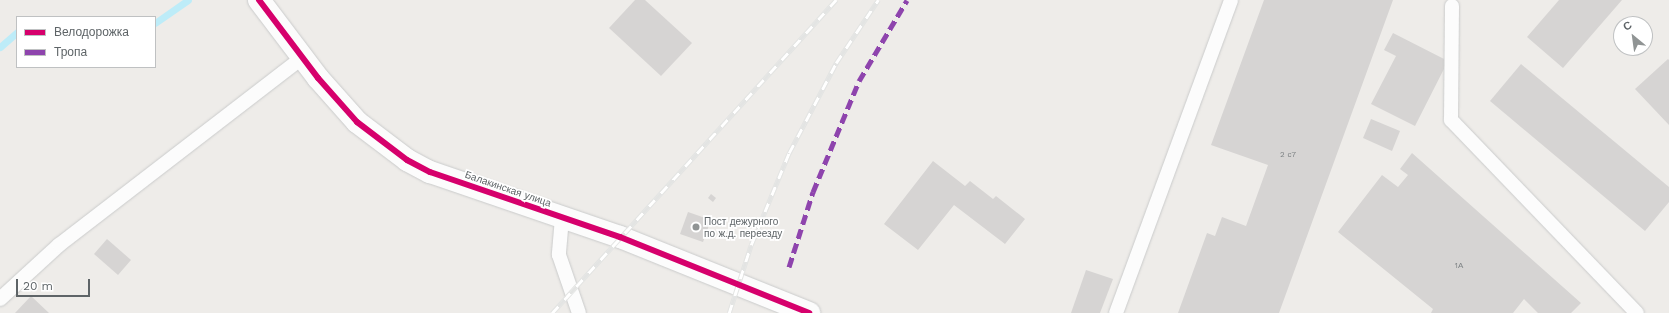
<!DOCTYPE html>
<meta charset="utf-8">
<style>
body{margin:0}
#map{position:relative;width:1669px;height:313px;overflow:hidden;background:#eeece9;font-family:"Work Sans",sans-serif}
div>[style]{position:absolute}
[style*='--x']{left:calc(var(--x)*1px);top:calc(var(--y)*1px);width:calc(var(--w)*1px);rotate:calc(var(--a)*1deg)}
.stream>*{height:7px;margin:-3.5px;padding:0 3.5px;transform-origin:3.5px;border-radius:3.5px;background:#bdecf8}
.building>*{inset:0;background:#d6d4d3}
.roads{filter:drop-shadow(0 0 1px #cacbcb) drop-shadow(0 0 1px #cacbcb)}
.lane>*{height:14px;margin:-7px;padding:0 7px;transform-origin:7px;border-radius:7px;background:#fcfcfc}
.secondary>*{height:22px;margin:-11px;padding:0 11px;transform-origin:11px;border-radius:11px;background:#fcfcfc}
.rail>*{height:4.5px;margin-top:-2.25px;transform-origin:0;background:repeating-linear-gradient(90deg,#fff 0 9px,#e3e4e3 0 18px);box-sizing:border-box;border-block:1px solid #e3e4e3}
.quiet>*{height:5px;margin-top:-2.5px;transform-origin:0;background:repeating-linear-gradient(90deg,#8e44ad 0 10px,transparent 0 15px)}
.cycleway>*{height:6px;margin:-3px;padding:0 3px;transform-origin:3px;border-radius:3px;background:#d6006c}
.dots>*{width:11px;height:11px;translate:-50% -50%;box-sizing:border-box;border:2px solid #fff;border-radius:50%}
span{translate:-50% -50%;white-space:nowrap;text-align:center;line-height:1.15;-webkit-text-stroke:3.5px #fff;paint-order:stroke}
.number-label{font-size:8px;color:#7d8183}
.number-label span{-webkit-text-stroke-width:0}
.street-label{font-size:10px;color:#5e6467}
.poi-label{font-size:10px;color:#5e6467}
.left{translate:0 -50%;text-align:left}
.legend{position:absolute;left:16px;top:16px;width:140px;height:52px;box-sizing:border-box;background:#fff;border:1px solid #bfc1c2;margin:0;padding:5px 7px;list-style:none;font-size:12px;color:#5e6467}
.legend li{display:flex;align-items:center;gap:8px;height:20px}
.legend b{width:20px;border:1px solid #bfc1c2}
.north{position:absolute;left:1613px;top:16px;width:40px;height:40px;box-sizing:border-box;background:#fff;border:1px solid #bfc1c2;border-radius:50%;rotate:331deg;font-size:11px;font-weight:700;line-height:16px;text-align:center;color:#5e6467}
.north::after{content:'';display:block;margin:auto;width:14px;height:18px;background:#909494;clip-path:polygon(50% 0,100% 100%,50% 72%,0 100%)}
.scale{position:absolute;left:16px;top:279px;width:74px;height:18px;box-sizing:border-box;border:2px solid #5e6467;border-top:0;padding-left:5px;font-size:12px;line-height:14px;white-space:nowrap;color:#5e6467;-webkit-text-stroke:3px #fff;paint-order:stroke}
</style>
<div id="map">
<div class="stream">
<div style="--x:155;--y:23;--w:40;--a:-34.9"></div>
<div style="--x:0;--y:47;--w:23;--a:-41"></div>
</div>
<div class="building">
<div style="clip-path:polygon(635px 0,645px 0,692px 43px,661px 76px,609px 28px)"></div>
<div style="clip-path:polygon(1264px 0,1393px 0,1279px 313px,1178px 313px,1207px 233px,1215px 236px,1222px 217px,1246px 226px,1268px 165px,1211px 145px)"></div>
<div style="clip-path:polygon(1559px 0,1622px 0,1563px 68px,1527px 37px)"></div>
<div style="clip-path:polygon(1393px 33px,1448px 61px,1415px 126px,1371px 104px,1396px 56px,1384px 50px)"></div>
<div style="clip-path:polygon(1668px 59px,1669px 60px,1669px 125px,1635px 89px)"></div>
<div style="clip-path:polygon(1521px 64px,1669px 187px,1669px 202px,1645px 231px,1490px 101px)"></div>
<div style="clip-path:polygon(1371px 119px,1400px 131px,1392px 151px,1363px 138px)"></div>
<div style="clip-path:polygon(1412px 153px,1581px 303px,1571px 313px,1538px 313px,1524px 299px,1513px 313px,1431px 313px,1433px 309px,1338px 232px,1382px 175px,1398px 187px,1408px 175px,1400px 169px)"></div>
<div style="clip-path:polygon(933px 161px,965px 186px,970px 181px,993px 199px,996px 196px,1025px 219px,1005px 244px,954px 205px,918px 250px,884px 224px)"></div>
<div style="clip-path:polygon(711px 194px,716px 198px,713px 202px,708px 198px)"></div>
<div style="clip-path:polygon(688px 212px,711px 220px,703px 242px,680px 234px)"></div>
<div style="clip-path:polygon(107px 239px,131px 260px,118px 275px,94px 254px)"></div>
<div style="clip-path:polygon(1086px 270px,1113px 279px,1100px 313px,1071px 313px)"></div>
<div style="clip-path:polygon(31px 296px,49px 313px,15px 313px)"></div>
</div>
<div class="roads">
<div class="lane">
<div style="--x:1452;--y:6;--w:114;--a:90.5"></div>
<div style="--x:1451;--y:120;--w:268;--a:46.1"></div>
<div style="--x:562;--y:218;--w:37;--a:95"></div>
<div style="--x:559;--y:255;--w:61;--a:71"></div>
<div style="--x:0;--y:299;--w:80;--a:-42.5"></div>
<div style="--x:59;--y:245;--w:308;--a:-37.6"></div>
<div style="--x:1116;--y:313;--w:333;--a:-69.8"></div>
</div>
<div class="secondary">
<div style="--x:259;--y:0;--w:98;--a:52.9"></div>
<div style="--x:318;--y:78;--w:59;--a:48.4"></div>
<div style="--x:357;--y:122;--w:63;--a:37.2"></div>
<div style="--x:407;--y:160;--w:26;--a:28"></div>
<div style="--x:430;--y:172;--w:201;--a:18.9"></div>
<div style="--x:620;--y:237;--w:204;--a:21.9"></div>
</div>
</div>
<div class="rail">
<div style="--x:552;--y:313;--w:423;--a:-47.8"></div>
<div style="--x:729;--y:313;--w:71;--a:-72.1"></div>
<div style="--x:751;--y:245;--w:100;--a:-67.6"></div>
<div style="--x:789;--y:153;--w:102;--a:-62.4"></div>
<div style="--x:836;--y:63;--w:76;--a:-56.3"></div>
</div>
<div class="quiet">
<div style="--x:789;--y:267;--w:79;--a:-72.3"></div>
<div style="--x:813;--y:192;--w:120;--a:-67.5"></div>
<div style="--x:859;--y:81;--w:94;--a:-59.3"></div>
</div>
<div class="cycleway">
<div style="--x:259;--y:0;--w:98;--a:52.9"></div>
<div style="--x:318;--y:78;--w:59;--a:48.4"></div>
<div style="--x:357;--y:122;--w:63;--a:37.2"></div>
<div style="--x:407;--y:160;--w:26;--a:28"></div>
<div style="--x:430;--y:172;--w:201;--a:18.9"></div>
<div style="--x:620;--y:237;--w:204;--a:21.9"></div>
</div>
<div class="dots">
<div style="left:696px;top:227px;background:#909494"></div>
</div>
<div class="number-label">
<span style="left:1288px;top:155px">2 с7</span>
<span style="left:1459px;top:266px">1А</span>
</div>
<div class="street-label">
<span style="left:508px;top:189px;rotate:19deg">Балакинская улица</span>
</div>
<div class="poi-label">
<span class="left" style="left:704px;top:227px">Пост дежурного<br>по ж.д. переезду</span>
</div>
<ul class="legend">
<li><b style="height:5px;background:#d6006c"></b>Велодорожка</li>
<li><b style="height:5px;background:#8e44ad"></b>Тропа</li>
</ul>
<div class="north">С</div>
<div class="scale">20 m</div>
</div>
